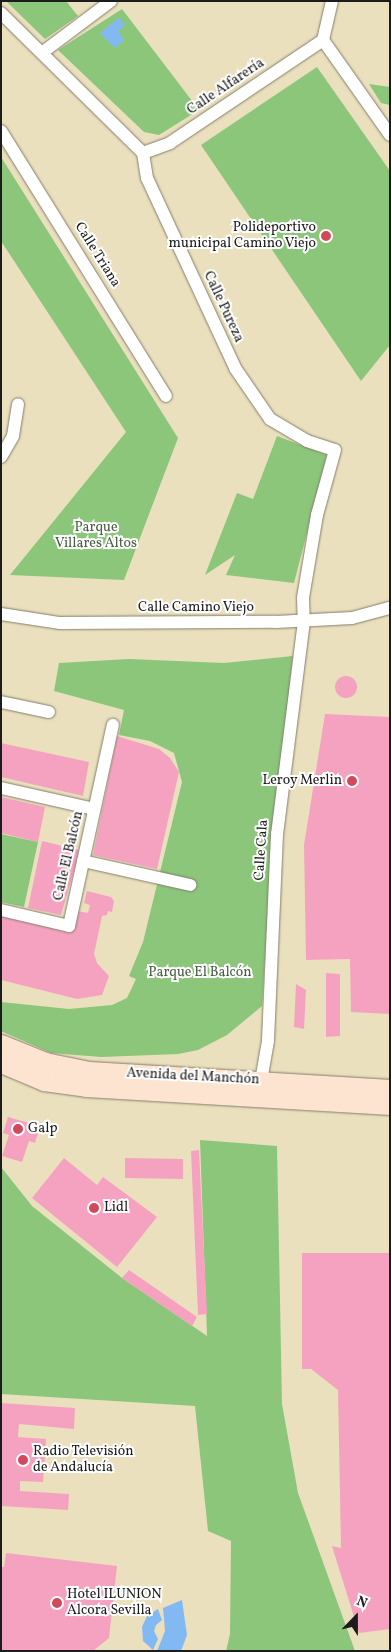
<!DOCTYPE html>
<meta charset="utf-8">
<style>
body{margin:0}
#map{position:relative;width:391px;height:1652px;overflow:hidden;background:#eae0bd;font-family:Vollkorn,serif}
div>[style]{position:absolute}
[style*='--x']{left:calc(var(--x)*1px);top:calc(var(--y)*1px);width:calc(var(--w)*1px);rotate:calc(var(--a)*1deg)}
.green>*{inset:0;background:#8bc67b}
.water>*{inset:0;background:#83b9f2}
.building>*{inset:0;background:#f5a2c1}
.round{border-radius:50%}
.roads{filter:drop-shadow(0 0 1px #837e6c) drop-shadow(0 0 1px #837e6c)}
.street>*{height:12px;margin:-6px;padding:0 6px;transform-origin:6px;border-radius:6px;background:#fff}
.secondary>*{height:19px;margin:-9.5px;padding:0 9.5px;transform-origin:9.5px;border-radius:9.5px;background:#fde4d1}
.dots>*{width:14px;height:14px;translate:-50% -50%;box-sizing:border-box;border:2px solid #fff;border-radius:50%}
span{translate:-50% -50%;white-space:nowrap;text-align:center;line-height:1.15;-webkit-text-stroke:4px #fff;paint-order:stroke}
.street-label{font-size:14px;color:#1c1c1c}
.poi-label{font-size:14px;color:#1c1c1c}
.right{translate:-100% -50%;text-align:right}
.left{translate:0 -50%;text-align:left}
.park-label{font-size:14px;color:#486042}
.frame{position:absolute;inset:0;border:2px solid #1c1c1c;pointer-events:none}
.north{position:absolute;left:331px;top:1592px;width:50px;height:50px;-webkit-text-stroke:4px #fff;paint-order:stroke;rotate:22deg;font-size:14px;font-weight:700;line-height:20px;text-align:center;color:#1c1c1c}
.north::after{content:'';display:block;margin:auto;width:18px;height:22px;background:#1c1c1c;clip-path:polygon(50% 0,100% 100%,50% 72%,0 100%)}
</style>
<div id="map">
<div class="green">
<div style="clip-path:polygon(6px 1px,66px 1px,78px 16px,45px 39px)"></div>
<div style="clip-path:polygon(122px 9px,199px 110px,159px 135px,144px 132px,58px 50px)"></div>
<div style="clip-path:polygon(317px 67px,390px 171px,390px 345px,361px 381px,201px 145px)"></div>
<div style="clip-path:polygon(369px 84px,390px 87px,390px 105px,381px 103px)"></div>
<div style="clip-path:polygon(1px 157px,178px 438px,124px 580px,10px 575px,126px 432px,1px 241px)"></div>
<div style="clip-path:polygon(277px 436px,327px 455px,294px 583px,226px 575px,235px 555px,205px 575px,237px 493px,253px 499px)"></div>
<div style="clip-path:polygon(293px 656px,273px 832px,262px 1006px,227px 1035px,198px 1050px,178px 1054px,101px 1057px,51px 1053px,1px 1031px,1px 1002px,69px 1009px,112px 1005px,127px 998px,136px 979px,129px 976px,143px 942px,182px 782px,174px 753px,150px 741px,119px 735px,124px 710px,54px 691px,59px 663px,129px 659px,224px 663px)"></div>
<div style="clip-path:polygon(1px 834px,38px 842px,24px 907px,1px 902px)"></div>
<div style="clip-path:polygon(200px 1140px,277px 1146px,282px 1404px,298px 1493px,355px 1651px,226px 1651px,230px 1634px,231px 1541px,208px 1531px,195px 1406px,1px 1394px,1px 1167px,32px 1206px,122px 1278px,207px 1336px)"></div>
</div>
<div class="water">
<div style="clip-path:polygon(119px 18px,125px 25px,118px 31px,124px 40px,115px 48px,100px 33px)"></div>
<div style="clip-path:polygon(182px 1600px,187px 1635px,181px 1651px,157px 1651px,165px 1631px,163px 1608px)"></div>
<div style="clip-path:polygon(158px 1609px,162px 1620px,156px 1625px,154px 1631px,158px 1639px,153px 1650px,143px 1641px,142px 1627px,147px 1616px)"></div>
</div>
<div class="building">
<div class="round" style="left:335px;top:676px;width:22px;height:22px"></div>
<div style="clip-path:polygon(325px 714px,390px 717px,390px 1014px,351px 1012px,350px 959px,306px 960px,304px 845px)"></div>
<div style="clip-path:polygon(117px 736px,159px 749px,170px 758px,179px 772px,157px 869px,93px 855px)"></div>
<div style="clip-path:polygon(1px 743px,89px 762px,83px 796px,1px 777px)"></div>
<div style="clip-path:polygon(1px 797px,45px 807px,38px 842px,1px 833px)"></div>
<div style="clip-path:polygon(42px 841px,80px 850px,61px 915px,28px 908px)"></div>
<div style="clip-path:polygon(87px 891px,111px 897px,114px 901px,112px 912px,108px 911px,107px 915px,102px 916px,94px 954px,97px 963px,109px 976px,102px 995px,77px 999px,1px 980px,1px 912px,74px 929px,77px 911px,88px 913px,90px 905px,84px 903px)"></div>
<div style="clip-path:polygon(326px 973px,340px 974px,340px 1036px,326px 1037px)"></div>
<div style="clip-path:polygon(296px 984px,306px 990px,304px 1029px,294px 1027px)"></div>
<div style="clip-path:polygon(8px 1117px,40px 1126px,35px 1143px,29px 1141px,22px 1162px,2px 1156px,9px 1135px,3px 1133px)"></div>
<div style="clip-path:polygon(199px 1150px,207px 1314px,198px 1315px,191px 1151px)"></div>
<div style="clip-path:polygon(64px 1158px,97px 1185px,103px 1177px,157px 1217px,117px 1267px,32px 1198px)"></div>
<div style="clip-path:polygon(125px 1158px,183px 1159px,183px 1179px,125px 1178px)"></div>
<div style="clip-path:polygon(302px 1253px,390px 1253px,390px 1629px,359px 1633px,332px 1546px,341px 1548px,338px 1390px,311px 1369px,302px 1369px)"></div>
<div style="clip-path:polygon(129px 1270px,197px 1317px,192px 1326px,122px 1278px)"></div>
<div style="clip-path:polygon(1px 1403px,75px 1408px,74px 1429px,19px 1424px,18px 1437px,46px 1439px,43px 1482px,20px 1481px,20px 1491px,69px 1494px,68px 1510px,1px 1506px)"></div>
<div style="clip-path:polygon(6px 1553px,117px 1566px,109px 1638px,93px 1651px,1px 1651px,1px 1567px,4px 1567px)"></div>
</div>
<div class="roads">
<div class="street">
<div style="--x:332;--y:1;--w:40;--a:103"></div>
<div style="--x:323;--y:40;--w:116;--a:54.8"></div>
<div style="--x:1;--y:13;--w:199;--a:44.6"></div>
<div style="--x:143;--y:153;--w:25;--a:81"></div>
<div style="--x:147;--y:178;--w:209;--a:65.1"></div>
<div style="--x:235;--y:368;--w:62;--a:55.5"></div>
<div style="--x:270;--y:419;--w:43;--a:30.7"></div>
<div style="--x:307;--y:441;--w:29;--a:18"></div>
<div style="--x:335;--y:450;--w:67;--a:105.5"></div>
<div style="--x:317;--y:515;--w:84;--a:99.6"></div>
<div style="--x:303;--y:598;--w:23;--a:88"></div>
<div style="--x:304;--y:621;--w:215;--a:97.2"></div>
<div style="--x:277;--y:834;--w:207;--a:92.5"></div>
<div style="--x:268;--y:1041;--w:41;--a:99.9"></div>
<div style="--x:43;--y:52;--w:85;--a:-36.9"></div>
<div style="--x:1;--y:131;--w:312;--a:58.1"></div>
<div style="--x:143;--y:153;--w:29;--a:-20"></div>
<div style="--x:170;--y:143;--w:184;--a:-33.9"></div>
<div style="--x:1;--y:457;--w:24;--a:-60"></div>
<div style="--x:13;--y:436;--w:32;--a:-81"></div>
<div style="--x:1;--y:614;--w:60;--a:8.7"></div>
<div style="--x:60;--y:623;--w:216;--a:-0.3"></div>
<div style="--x:276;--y:622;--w:76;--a:-3"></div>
<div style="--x:352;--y:618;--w:39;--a:-15"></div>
<div style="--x:1;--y:702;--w:49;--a:11.8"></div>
<div style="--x:1;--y:788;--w:95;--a:12.7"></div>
<div style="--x:83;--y:861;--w:110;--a:12.6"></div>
<div style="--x:1;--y:910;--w:70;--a:13.2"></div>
<div style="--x:69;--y:926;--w:206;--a:-77.7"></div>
</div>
<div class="secondary">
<div style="--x:1;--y:1044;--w:48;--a:22.2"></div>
<div style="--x:45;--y:1062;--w:45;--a:11.6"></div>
<div style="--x:89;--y:1071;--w:302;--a:3.4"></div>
<div style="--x:1;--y:1063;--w:47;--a:22.7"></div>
<div style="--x:44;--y:1081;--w:42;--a:8.1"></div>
<div style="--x:86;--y:1087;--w:305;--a:3.4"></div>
</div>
</div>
<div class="dots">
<div style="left:326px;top:236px;background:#d1495b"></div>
<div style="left:352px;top:781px;background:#d1495b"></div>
<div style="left:18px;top:1129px;background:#d1495b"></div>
<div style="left:94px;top:1208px;background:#d1495b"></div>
<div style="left:23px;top:1460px;background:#d1495b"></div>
<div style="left:57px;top:1603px;background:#d1495b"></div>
</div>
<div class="street-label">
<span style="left:226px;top:87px;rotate:-34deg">Calle Alfarería</span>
<span style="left:97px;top:255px;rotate:58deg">Calle Triana</span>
<span style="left:223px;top:307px;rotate:65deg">Calle Pureza</span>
<span style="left:196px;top:608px">Calle Camino Viejo</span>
<span style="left:262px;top:850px;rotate:-86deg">Calle Cala</span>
<span style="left:69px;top:856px;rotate:-77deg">Calle El Balcón</span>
<span style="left:193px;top:1077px;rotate:3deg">Avenida del Manchón</span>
</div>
<div class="poi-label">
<span class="right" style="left:316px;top:236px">Polideportivo<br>municipal Camino Viejo</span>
<span class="right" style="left:342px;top:781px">Leroy Merlin</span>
<span class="left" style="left:28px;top:1129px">Galp</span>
<span class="left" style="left:104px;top:1208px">Lidl</span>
<span class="left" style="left:33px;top:1460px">Radio Televisión<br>de Andalucía</span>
<span class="left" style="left:67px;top:1603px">Hotel ILUNION<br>Alcora Sevilla</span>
</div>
<div class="park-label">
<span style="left:96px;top:536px">Parque<br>Villares Altos</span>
<span style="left:200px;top:973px">Parque El Balcón</span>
</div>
<div class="frame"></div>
<div class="north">N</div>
</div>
